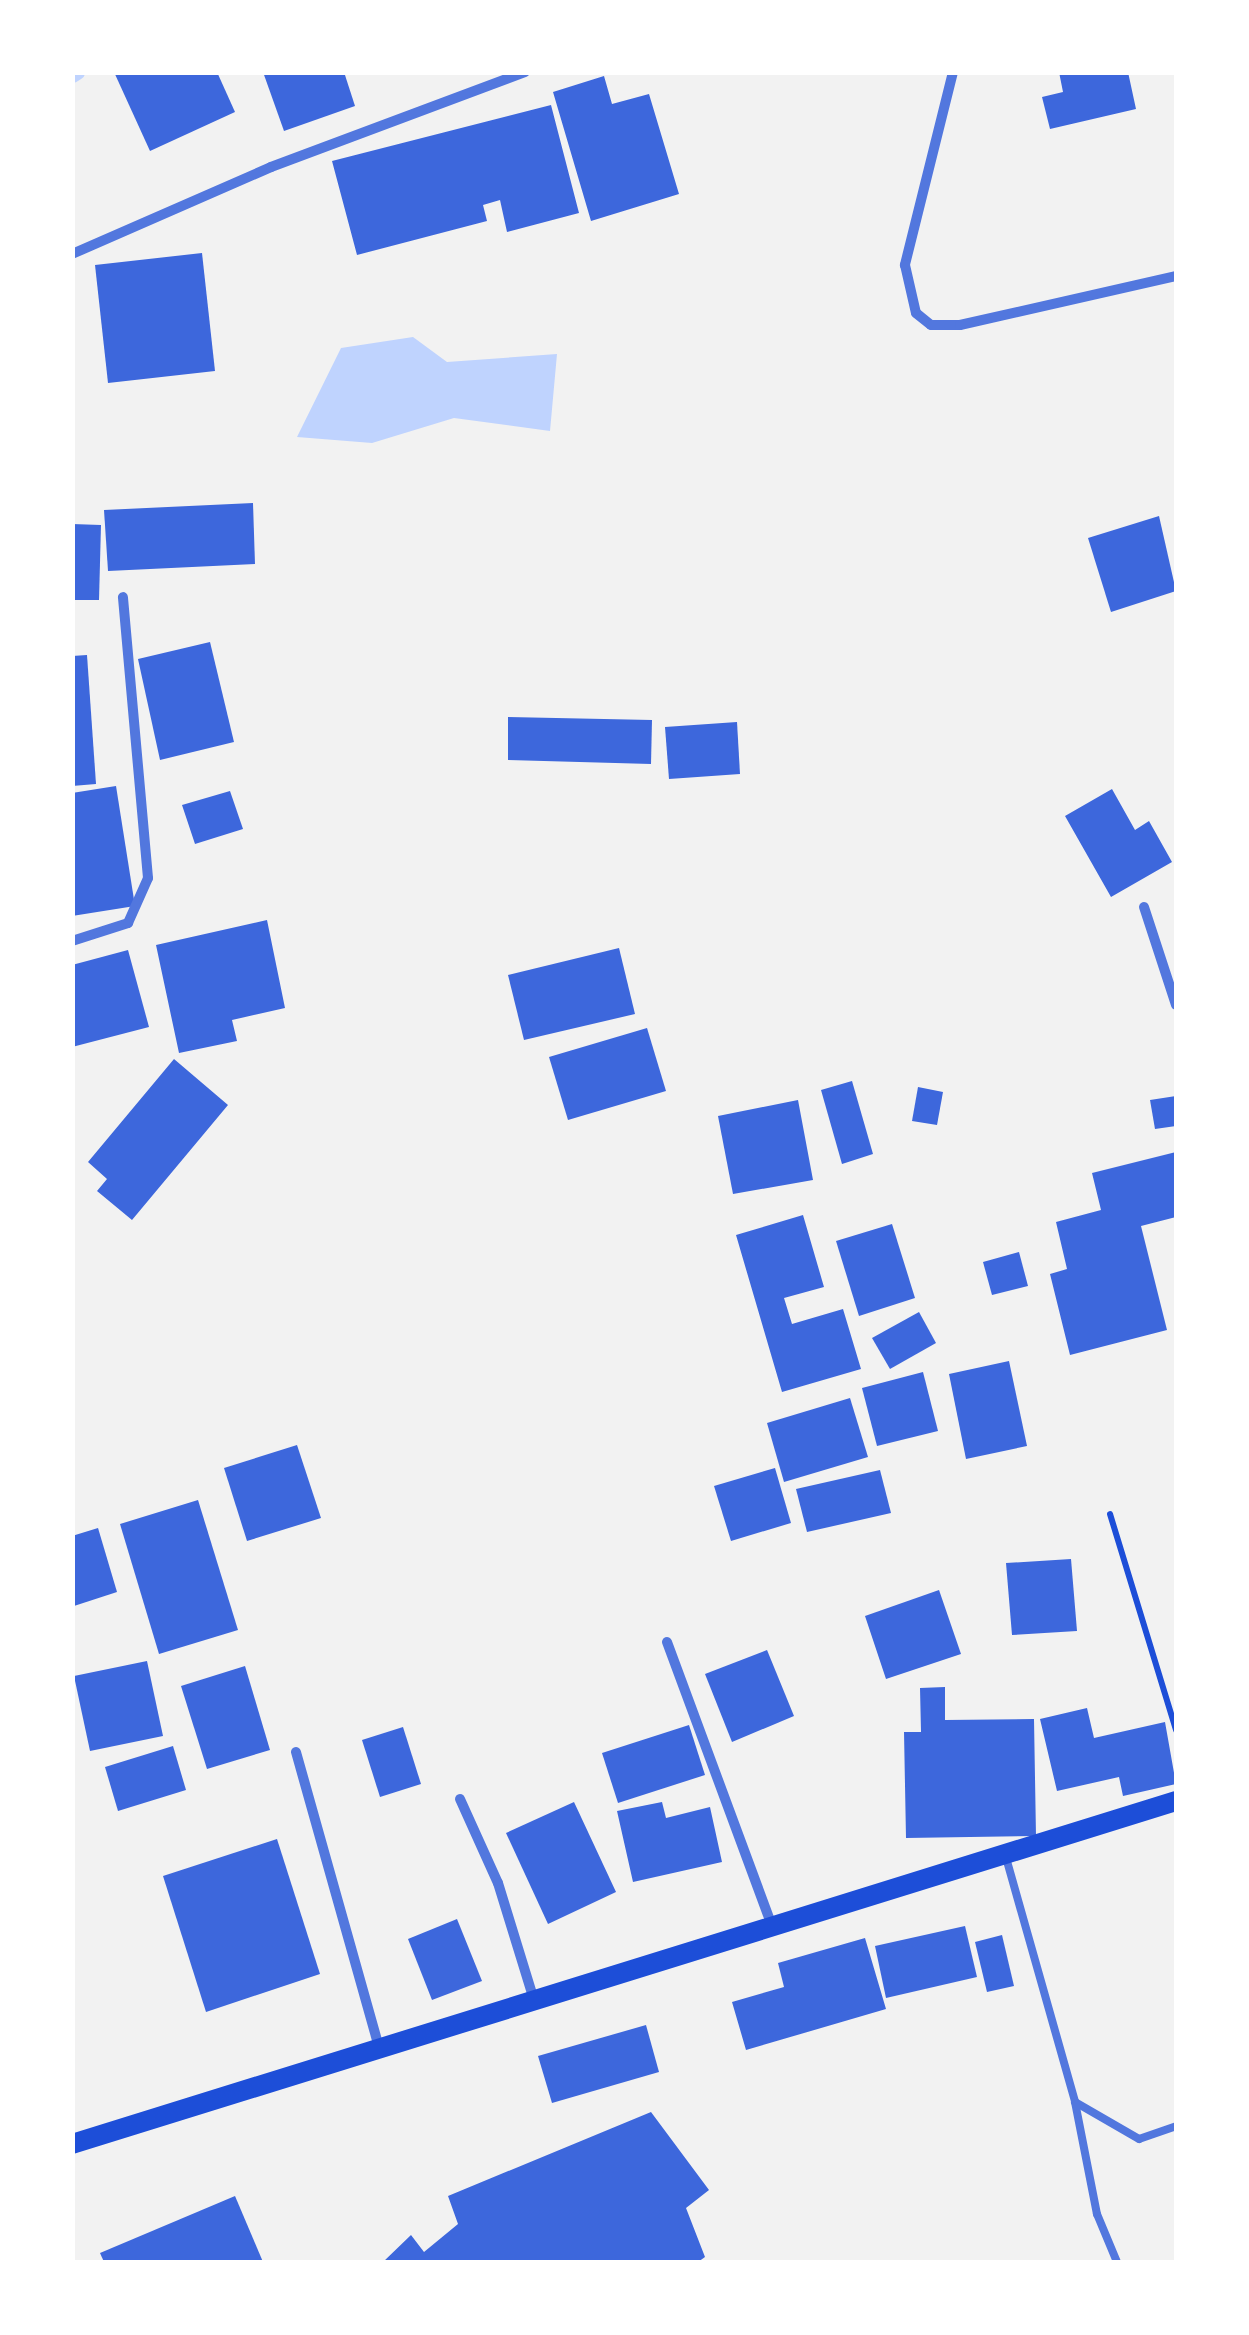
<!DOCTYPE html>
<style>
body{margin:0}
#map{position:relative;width:1249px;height:2335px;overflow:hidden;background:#f2f2f2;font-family:"Noto Sans",sans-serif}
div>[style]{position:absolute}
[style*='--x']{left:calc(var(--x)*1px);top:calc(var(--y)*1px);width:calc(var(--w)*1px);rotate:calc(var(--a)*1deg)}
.water>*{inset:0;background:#bfd3fe}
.stream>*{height:15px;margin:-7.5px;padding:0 7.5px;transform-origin:7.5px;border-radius:7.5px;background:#bfd3fe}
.building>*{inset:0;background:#3d67dc}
.path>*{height:6px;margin:-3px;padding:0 3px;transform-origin:3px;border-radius:3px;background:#1d4ed8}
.service>*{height:8px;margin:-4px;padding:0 4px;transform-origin:4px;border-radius:4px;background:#5277de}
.minor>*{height:10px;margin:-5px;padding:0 5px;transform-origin:5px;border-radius:5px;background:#5277de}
.secondary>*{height:20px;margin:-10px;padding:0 10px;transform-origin:10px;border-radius:10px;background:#1d4ed8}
span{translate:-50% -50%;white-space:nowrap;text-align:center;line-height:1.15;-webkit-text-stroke:9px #fff;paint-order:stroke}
.frame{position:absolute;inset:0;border:75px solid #fff;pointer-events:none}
</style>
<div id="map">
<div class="water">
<div style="clip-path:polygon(413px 337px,447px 362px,557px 354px,550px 431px,454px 418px,372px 443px,297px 437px,341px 348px)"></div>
</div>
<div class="stream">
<div style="--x:72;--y:75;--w:6;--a:-31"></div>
</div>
<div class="building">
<div style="clip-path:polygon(114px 72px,217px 72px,235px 112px,150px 151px)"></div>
<div style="clip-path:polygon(263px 72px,344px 72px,355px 106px,284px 131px)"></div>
<div style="clip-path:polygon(1059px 72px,1128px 72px,1136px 109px,1050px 129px,1042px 97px,1063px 92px)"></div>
<div style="clip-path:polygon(604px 76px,612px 104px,649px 94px,679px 194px,591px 221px,553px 92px)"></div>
<div style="clip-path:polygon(551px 105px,579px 213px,507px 232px,500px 200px,483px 205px,487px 221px,357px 255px,332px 161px)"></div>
<div style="clip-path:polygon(202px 253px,215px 371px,108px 383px,95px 265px)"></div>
<div style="clip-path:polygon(253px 503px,255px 564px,108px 571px,104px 510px)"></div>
<div style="clip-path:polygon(1159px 516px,1176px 591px,1111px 612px,1088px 538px)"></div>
<div style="clip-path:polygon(72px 524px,101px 525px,99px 600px,72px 600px)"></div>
<div style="clip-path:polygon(210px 642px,234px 742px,160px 760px,138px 659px)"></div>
<div style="clip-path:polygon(87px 655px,96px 784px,72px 786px,72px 656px)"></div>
<div style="clip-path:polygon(508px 717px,652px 720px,651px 764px,508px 760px)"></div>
<div style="clip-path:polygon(737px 722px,740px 774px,669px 779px,665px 727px)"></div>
<div style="clip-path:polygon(116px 786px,135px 906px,72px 916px,72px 793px)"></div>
<div style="clip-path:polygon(1112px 789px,1135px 830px,1149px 821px,1172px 862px,1111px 897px,1065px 816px)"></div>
<div style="clip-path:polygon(230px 791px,243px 829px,195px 844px,182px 805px)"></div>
<div style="clip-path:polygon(267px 920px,285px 1008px,232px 1020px,237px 1041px,179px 1053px,156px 945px)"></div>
<div style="clip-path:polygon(619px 948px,635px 1014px,524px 1040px,508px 975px)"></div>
<div style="clip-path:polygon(128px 950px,149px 1027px,72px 1047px,72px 965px)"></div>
<div style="clip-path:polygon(647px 1028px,666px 1091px,568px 1120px,549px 1057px)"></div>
<div style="clip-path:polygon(174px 1059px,228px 1105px,132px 1220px,97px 1191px,107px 1179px,88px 1162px)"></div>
<div style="clip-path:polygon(852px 1081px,873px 1154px,842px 1164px,821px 1090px)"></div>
<div style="clip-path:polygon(918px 1087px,943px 1092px,937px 1125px,912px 1121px)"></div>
<div style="clip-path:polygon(1176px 1096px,1176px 1126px,1155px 1129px,1150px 1100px)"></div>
<div style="clip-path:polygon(798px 1100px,813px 1180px,733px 1194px,718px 1116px)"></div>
<div style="clip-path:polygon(1176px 1152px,1176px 1217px,1141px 1226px,1167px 1330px,1070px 1355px,1050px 1274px,1067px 1269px,1056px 1222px,1101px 1210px,1092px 1173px)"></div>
<div style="clip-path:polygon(803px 1215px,824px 1287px,784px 1298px,792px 1324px,843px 1309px,861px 1369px,782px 1392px,736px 1235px)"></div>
<div style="clip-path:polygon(892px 1224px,915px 1298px,859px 1316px,836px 1241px)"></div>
<div style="clip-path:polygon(1019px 1252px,1028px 1286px,992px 1295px,983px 1262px)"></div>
<div style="clip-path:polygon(919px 1312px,936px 1343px,890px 1369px,872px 1338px)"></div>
<div style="clip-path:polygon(1009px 1361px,1027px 1446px,966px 1459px,949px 1374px)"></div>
<div style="clip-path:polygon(923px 1372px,938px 1431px,877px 1446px,862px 1388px)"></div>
<div style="clip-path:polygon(850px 1398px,868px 1457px,784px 1482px,767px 1423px)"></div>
<div style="clip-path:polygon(297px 1445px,321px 1518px,247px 1541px,224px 1468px)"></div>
<div style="clip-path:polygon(775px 1468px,791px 1523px,731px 1541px,714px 1486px)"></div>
<div style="clip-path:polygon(880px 1470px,891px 1513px,807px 1532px,796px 1489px)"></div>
<div style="clip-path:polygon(198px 1500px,238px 1630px,159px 1654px,120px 1524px)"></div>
<div style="clip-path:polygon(98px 1528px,117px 1592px,74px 1606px,72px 1536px)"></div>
<div style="clip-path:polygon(1071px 1559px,1077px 1631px,1012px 1635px,1006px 1563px)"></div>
<div style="clip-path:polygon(939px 1590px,961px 1654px,886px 1679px,865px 1616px)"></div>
<div style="clip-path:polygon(767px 1650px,794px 1716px,732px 1742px,705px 1674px)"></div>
<div style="clip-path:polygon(147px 1661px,163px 1736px,90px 1751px,74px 1676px)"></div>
<div style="clip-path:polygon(245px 1666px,270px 1750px,207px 1769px,181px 1686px)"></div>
<div style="clip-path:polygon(945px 1687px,945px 1720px,1034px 1719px,1036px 1836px,906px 1838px,904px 1732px,921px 1732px,920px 1688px)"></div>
<div style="clip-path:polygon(1087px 1708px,1094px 1738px,1165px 1722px,1176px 1784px,1123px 1796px,1119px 1777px,1057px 1791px,1040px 1719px)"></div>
<div style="clip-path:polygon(689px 1725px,705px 1775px,618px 1803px,602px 1753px)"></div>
<div style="clip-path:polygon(403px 1727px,421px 1784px,380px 1797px,362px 1740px)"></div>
<div style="clip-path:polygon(173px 1746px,186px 1790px,118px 1811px,105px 1767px)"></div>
<div style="clip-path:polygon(574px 1802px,616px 1892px,548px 1924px,506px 1833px)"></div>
<div style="clip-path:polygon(662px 1802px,666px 1818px,710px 1807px,722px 1862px,633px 1882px,617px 1811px)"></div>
<div style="clip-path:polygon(277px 1839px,320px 1974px,206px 2012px,163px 1876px)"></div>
<div style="clip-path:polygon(457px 1919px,482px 1981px,432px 2000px,408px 1939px)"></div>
<div style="clip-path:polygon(965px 1926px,977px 1977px,886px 1998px,875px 1946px)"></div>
<div style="clip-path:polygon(1002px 1935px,1014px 1986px,987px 1992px,975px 1942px)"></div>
<div style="clip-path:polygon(865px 1938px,886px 2009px,746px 2050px,732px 2002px,784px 1987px,778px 1963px)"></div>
<div style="clip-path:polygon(646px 2025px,659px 2072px,552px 2103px,538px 2056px)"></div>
<div style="clip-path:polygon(651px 2112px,709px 2190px,686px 2208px,705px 2257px,698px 2262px,383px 2262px,411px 2235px,424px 2252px,458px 2224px,448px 2196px)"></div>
<div style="clip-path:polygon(235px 2196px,263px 2262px,104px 2262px,100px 2253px)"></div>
</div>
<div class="path">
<div style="--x:1110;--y:1514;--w:226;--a:73"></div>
</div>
<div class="service">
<div style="--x:1005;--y:1854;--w:258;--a:74.2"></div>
<div style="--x:1075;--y:2102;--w:74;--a:30"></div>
<div style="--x:1139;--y:2139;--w:39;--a:-19"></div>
<div style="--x:1075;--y:2102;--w:114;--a:78.9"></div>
<div style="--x:1097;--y:2214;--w:52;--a:67.4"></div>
</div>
<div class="minor">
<div style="--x:953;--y:72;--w:199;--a:104"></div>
<div style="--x:905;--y:265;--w:49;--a:77.1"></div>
<div style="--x:916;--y:313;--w:19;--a:39"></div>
<div style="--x:931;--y:325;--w:29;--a:0"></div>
<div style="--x:960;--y:325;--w:221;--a:-12.8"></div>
<div style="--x:72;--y:254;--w:217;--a:-23.6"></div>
<div style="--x:271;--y:167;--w:271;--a:-20.5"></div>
<div style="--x:1144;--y:907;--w:103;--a:71.9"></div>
<div style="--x:72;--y:941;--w:59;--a:-17.8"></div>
<div style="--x:128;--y:923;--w:49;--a:-66"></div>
<div style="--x:148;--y:878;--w:282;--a:-95.1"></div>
<div style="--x:667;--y:1642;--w:303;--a:69.7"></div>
<div style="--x:296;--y:1752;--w:307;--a:74.3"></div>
<div style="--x:460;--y:1799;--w:92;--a:65.7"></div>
<div style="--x:498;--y:1883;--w:122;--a:72.9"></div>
</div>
<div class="secondary">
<div style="--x:72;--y:2144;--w:1156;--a:-17.26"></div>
</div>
<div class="frame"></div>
</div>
